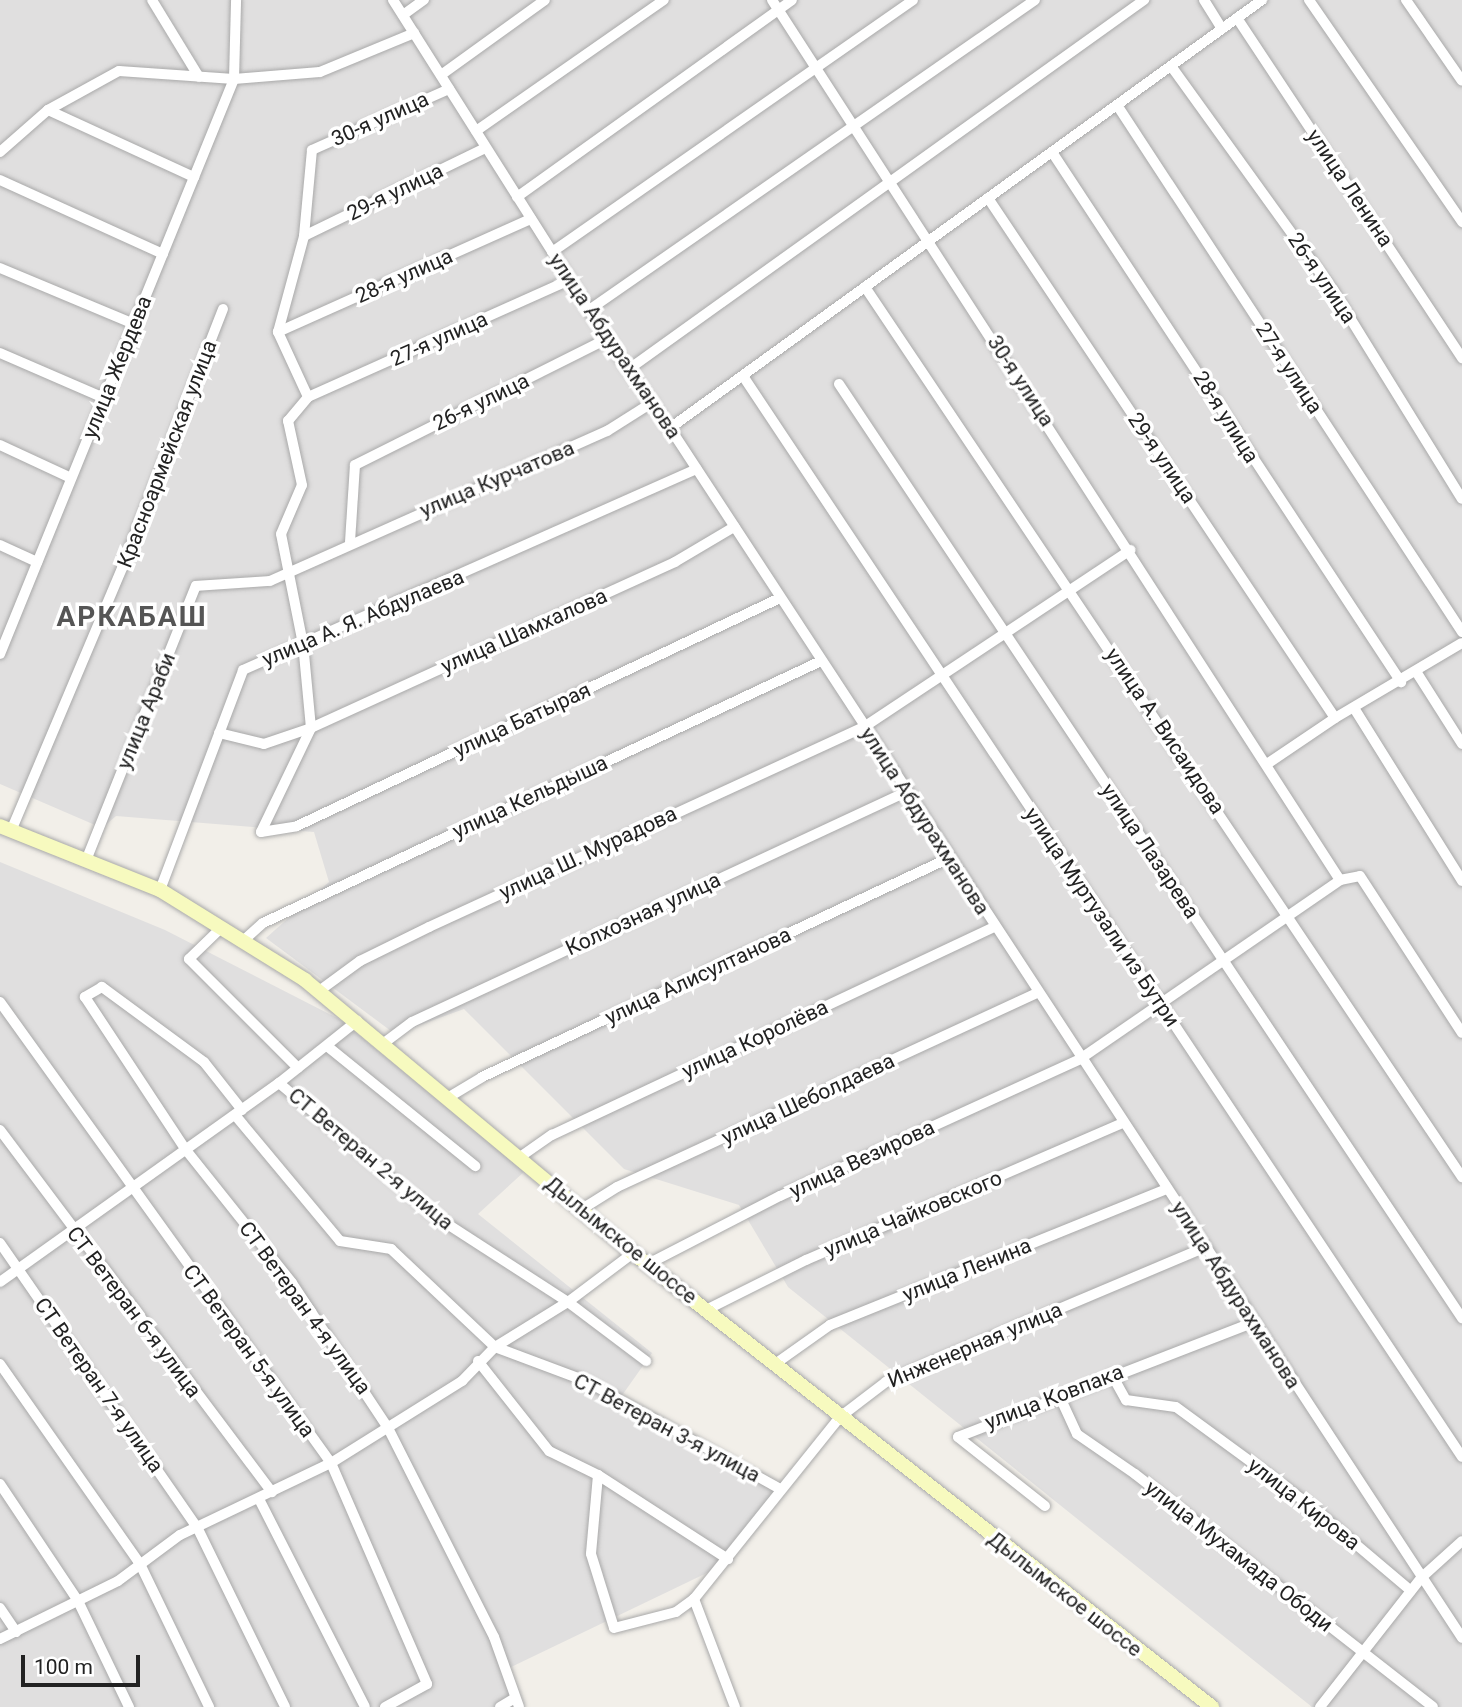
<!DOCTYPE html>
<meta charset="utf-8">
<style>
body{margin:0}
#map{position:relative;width:1462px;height:1707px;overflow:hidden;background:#f2efe9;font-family:Roboto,sans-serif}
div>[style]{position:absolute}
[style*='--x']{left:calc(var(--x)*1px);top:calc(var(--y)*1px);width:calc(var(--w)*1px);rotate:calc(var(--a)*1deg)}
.residential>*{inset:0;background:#e0dfdf}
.roads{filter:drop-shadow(0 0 2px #a9a9a9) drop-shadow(0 0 2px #a9a9a9)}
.street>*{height:10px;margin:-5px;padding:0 5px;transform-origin:5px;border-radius:5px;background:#fff}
.secondary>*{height:14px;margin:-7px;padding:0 7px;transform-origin:7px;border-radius:7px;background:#f7fabf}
span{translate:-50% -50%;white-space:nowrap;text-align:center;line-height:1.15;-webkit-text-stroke:7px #fff;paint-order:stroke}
.street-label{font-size:21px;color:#222}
.district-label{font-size:28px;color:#555;font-weight:700;letter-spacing:2px}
.scale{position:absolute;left:21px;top:1655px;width:119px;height:32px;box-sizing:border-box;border:4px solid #222;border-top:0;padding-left:9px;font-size:21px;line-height:24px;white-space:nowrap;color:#222;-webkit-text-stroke:5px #fff;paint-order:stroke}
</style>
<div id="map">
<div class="residential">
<div style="clip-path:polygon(0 0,1462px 0,1462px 1707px,1312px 1707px,788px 1287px,739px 1205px,624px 1169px,464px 1009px,395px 1034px,266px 938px,329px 882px,314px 832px,116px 816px,102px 828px,0 784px)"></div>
<div style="clip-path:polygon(0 862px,165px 930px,339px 1019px,525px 1171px,478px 1214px,652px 1353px,618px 1401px,775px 1490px,713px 1570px,503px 1671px,515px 1707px,0 1707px)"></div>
</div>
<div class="roads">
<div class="street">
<div style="--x:152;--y:0;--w:90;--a:58.6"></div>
<div style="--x:393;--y:0;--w:401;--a:57.7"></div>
<div style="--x:607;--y:339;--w:109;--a:54.7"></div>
<div style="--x:670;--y:428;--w:1446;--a:56.79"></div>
<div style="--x:772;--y:0;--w:1047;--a:57.16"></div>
<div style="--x:1340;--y:880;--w:20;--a:-11"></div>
<div style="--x:1360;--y:876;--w:187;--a:57"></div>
<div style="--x:1204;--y:0;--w:34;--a:58"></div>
<div style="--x:1309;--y:0;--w:270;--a:55.4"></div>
<div style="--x:1406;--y:0;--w:98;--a:55.3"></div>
<div style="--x:403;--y:15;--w:26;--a:-36"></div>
<div style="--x:1237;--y:18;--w:408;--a:56.5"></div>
<div style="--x:1171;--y:66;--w:279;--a:54.2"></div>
<div style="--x:1334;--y:292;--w:243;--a:58.3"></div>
<div style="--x:441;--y:75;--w:128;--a:-35.8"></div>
<div style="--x:1117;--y:105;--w:630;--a:56.79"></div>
<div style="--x:48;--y:110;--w:161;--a:24.7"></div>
<div style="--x:476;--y:131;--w:229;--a:-34.9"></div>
<div style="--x:0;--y:152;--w:64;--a:-41.2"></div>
<div style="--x:48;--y:110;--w:81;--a:-28.8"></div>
<div style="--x:119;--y:71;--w:115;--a:4"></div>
<div style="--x:234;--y:79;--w:86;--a:-4.7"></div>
<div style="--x:320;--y:72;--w:102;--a:-22.5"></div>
<div style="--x:1052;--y:152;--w:635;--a:56.64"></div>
<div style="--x:0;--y:180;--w:179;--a:24.4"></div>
<div style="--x:517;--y:197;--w:338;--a:-35.6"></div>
<div style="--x:988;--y:198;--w:625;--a:56.28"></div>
<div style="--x:304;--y:236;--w:201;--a:-25.9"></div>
<div style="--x:552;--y:252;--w:440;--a:-34.9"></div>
<div style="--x:0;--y:268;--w:145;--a:22.7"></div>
<div style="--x:865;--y:287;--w:1072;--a:56.15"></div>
<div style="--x:589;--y:310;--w:543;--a:-34.8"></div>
<div style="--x:278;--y:332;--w:277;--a:-24.1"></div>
<div style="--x:0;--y:353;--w:113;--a:23.4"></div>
<div style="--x:629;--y:369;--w:634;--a:-35.62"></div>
<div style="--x:743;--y:376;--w:1298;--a:56.37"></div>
<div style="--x:839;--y:384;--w:1123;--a:56.3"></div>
<div style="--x:308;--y:397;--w:287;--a:-24.1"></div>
<div style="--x:670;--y:428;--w:731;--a:-35.87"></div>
<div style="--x:0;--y:445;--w:78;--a:24.9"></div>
<div style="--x:350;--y:542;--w:77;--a:-86.3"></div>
<div style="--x:355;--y:465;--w:282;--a:-26.6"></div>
<div style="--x:0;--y:545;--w:41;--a:24.7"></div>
<div style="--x:0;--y:654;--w:621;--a:-67.86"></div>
<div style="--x:234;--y:79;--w:79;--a:-88.5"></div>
<div style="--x:1417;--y:673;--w:84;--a:57.6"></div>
<div style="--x:1354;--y:708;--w:204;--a:58"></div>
<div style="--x:219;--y:733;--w:46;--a:13.7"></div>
<div style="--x:264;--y:744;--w:50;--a:-18.8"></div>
<div style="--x:311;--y:728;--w:400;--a:-24.5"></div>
<div style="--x:675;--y:562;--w:69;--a:-30.7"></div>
<div style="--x:1267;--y:764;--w:82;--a:-34.1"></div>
<div style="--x:1335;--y:718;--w:147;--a:-30.6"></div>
<div style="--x:11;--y:831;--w:285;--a:-67.1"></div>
<div style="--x:122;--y:568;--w:278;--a:-68.7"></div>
<div style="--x:261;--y:832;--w:115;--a:-64.3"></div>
<div style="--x:311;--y:728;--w:84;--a:-95.4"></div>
<div style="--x:303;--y:644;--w:112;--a:-101.3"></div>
<div style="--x:281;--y:534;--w:53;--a:-66.8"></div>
<div style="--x:302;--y:485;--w:66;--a:-102.3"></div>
<div style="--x:288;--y:421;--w:31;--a:-50"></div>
<div style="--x:308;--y:397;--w:72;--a:-114.8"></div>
<div style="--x:278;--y:332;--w:99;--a:-74.8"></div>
<div style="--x:304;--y:236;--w:86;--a:-84.7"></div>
<div style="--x:312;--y:150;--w:150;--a:-24"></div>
<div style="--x:261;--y:832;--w:36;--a:-9"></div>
<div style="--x:297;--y:826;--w:534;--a:-25.27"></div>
<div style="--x:87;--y:858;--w:293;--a:-68.2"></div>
<div style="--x:196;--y:586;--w:74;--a:-3.9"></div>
<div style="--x:270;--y:581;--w:369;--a:-24"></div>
<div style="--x:607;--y:431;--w:54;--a:-32.2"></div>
<div style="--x:160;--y:890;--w:235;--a:-69.3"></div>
<div style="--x:243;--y:670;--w:496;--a:-23.9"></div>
<div style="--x:222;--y:927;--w:46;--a:135.9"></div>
<div style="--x:189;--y:959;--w:154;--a:45"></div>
<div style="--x:244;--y:940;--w:25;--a:-42"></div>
<div style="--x:263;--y:923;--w:616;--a:-25.15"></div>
<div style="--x:319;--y:991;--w:51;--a:-36.2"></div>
<div style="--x:360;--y:961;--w:77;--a:-26.2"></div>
<div style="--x:429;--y:927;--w:479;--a:-24.7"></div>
<div style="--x:864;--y:727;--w:320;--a:-33.6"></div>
<div style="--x:0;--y:1002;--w:568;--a:54.32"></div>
<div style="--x:331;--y:1463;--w:241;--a:66.5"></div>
<div style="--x:427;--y:1684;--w:48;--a:151.3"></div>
<div style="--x:384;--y:1043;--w:35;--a:-37"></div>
<div style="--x:412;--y:1022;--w:545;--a:-24.97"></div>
<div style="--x:327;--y:1046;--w:191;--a:39"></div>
<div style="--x:279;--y:1083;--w:209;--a:40.3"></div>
<div style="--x:438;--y:1218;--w:155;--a:32.9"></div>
<div style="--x:568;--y:1302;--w:98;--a:37.1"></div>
<div style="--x:449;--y:1097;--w:39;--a:-31"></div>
<div style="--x:482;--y:1077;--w:516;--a:-25.12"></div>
<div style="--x:242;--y:1110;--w:61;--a:-128.4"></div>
<div style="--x:204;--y:1062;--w:127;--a:-143.7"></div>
<div style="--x:102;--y:987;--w:20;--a:150"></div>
<div style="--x:85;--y:997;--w:183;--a:56.6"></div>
<div style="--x:186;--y:1150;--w:170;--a:51.4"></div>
<div style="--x:292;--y:1283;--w:174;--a:56.5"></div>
<div style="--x:388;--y:1428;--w:234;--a:63.1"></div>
<div style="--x:494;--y:1637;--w:74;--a:70.3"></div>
<div style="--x:235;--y:1115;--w:164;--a:50.2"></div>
<div style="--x:340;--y:1241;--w:52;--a:8.9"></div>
<div style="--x:391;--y:1249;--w:143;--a:43.3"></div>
<div style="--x:495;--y:1347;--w:97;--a:20.5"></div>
<div style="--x:586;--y:1381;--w:222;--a:29.1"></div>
<div style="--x:0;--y:1130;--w:453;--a:53.1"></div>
<div style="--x:520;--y:1157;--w:39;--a:-35"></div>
<div style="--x:552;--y:1135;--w:488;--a:-25.2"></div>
<div style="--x:582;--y:1209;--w:41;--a:-32.2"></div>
<div style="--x:617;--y:1187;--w:462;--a:-24.8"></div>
<div style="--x:0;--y:1243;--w:346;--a:55.3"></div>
<div style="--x:197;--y:1527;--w:200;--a:63.9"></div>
<div style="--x:648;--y:1264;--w:148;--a:-27.3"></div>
<div style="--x:780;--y:1196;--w:330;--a:-24.5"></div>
<div style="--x:1080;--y:1059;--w:316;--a:-34.5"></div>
<div style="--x:0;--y:1282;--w:343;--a:-35.5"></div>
<div style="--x:279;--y:1083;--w:100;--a:-38.5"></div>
<div style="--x:706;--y:1310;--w:112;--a:-26.6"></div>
<div style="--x:806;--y:1260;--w:345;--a:-23.4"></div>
<div style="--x:478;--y:1361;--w:115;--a:51.7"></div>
<div style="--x:549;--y:1451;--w:55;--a:26.1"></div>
<div style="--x:598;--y:1475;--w:155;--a:32.9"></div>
<div style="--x:0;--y:1364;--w:244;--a:55"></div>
<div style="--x:140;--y:1564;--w:159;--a:64.2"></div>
<div style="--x:775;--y:1364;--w:67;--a:-35.3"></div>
<div style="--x:830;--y:1325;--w:362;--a:-22"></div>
<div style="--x:1112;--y:1375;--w:29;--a:61"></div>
<div style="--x:1126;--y:1400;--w:50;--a:8"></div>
<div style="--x:1176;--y:1407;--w:162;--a:36.2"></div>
<div style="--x:1307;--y:1503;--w:136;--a:40.2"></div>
<div style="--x:1059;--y:1395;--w:43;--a:65.2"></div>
<div style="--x:1077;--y:1434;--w:70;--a:34.6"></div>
<div style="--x:1135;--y:1474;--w:378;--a:38"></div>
<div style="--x:598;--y:1475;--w:79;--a:95.1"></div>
<div style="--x:591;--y:1554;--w:77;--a:72.7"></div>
<div style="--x:614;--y:1628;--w:64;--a:-14.5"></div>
<div style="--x:676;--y:1612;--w:22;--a:-36"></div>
<div style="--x:0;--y:1484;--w:141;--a:56.3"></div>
<div style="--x:78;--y:1601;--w:118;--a:64.3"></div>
<div style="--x:259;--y:1499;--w:233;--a:63"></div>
<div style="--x:1045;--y:1506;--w:111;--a:-141.6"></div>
<div style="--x:958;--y:1437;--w:318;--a:-21.2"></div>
<div style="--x:0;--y:1608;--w:29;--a:56"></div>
<div style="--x:0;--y:1639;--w:131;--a:-26.2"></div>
<div style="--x:118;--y:1581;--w:77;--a:-36.6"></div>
<div style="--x:180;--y:1535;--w:167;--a:-25.5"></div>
<div style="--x:331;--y:1463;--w:155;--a:-32"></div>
<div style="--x:462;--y:1381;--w:47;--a:-45.9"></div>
<div style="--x:495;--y:1347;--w:86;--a:-31.7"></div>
<div style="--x:568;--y:1302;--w:81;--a:-37"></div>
<div style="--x:500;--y:1707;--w:17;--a:-31"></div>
<div style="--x:735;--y:1707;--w:116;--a:-110.8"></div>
<div style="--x:694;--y:1599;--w:233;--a:-51.3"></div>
<div style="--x:840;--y:1417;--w:58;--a:-37.3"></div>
<div style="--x:886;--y:1382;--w:347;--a:-22.9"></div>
<div style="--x:1320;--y:1707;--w:164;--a:-51.9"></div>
<div style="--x:1421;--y:1578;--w:55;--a:-42.1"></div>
</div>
<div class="secondary">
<div style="--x:0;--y:826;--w:172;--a:21.8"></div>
<div style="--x:160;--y:890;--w:171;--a:31.8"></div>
<div style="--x:305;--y:980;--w:427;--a:39.8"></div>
<div style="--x:633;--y:1253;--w:736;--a:38.1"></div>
</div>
</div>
<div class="street-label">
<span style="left:380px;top:119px;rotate:-24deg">30-я улица</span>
<span style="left:1350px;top:188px;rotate:56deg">улица Ленина</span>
<span style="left:395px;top:192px;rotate:-26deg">29-я улица</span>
<span style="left:404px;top:276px;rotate:-24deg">28-я улица</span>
<span style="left:1322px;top:278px;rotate:56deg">26-я улица</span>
<span style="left:439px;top:339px;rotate:-24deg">27-я улица</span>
<span style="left:615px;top:346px;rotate:56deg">улица Абдурахманова</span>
<span style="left:117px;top:367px;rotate:-68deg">улица Жердева</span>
<span style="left:1289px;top:368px;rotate:57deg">27-я улица</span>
<span style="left:1021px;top:381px;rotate:57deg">30-я улица</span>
<span style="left:481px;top:402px;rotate:-26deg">26-я улица</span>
<span style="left:1226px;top:417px;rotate:58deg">28-я улица</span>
<span style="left:167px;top:454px;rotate:-69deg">Красноармейская улица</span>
<span style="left:1162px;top:458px;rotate:56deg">29-я улица</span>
<span style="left:497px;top:479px;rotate:-23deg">улица Курчатова</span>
<span style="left:363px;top:618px;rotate:-23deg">улица А. Я. Абдулаева</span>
<span style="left:524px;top:631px;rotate:-24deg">улица Шамхалова</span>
<span style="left:146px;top:711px;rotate:-68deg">улица Араби</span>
<span style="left:522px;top:720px;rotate:-25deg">улица Батырая</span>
<span style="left:1165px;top:731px;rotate:56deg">улица А. Висаидова</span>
<span style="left:530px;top:797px;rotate:-25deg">улица Кельдыша</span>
<span style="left:925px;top:821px;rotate:57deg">улица Абдурахманова</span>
<span style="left:1150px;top:851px;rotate:56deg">улица Лазарева</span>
<span style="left:588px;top:853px;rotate:-25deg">улица Ш. Мурадова</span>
<span style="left:643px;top:914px;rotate:-25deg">Колхозная улица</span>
<span style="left:1102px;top:917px;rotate:56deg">улица Муртузали из Бутри</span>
<span style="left:698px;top:976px;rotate:-25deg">улица Алисултанова</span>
<span style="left:755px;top:1039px;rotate:-25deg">улица Королёва</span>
<span style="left:808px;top:1099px;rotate:-25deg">улица Шеболдаева</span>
<span style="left:371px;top:1159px;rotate:40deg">СТ Ветеран 2-я улица</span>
<span style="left:862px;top:1159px;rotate:-25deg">улица Везирова</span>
<span style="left:913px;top:1214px;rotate:-23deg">улица Чайковского</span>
<span style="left:621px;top:1240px;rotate:39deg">Дылымское шоссе</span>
<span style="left:967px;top:1270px;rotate:-22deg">улица Ленина</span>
<span style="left:1236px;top:1295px;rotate:57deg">улица Абдурахманова</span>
<span style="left:305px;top:1308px;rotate:54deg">СТ Ветеран 4-я улица</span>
<span style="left:134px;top:1312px;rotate:53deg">СТ Ветеран 6-я улица</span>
<span style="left:975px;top:1345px;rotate:-23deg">Инженерная улица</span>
<span style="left:249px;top:1351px;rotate:54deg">СТ Ветеран 5-я улица</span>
<span style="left:99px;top:1385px;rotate:55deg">СТ Ветеран 7-я улица</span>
<span style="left:1054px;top:1397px;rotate:-21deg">улица Ковпака</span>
<span style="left:667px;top:1428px;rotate:28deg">СТ Ветеран 3-я улица</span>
<span style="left:1304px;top:1504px;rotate:38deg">улица Кирова</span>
<span style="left:1239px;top:1556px;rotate:38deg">улица Мухамада Ободи</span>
<span style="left:1065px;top:1594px;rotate:38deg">Дылымское шоссе</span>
</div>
<div class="district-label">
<span style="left:132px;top:617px">АРКАБАШ</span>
</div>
<div class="scale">100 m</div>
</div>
